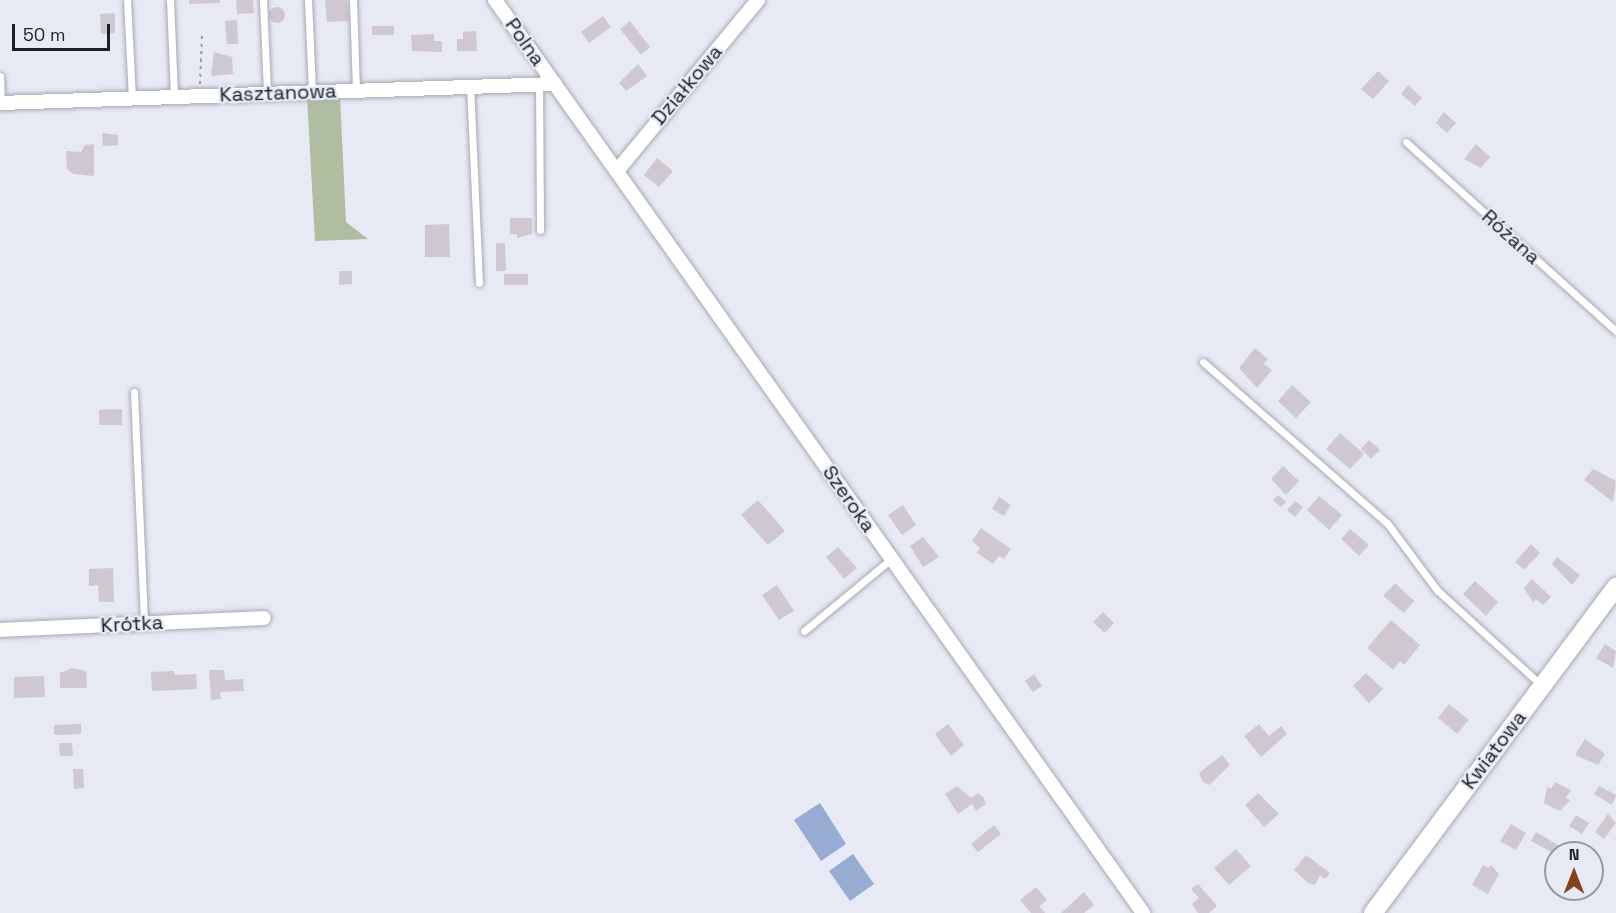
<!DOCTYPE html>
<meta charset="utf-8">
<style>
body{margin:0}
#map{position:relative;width:1616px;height:913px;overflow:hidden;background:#e7e9f4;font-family:"Space Grotesk",sans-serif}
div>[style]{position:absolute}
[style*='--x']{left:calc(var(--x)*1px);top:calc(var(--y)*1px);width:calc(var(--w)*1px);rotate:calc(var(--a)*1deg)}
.green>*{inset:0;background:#afbda1}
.water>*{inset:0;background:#96acd3}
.building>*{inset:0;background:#cfc8d1}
.round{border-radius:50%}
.path>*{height:2px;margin-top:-1px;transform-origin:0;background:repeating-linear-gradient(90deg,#9899a2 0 3px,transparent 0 7.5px)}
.roads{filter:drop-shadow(0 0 2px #a6a9b3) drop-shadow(0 0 2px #a6a9b3)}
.lane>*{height:7px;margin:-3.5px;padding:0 3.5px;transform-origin:3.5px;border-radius:3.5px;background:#fff}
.street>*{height:14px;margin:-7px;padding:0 7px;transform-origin:7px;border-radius:7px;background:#fff}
.secondary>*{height:18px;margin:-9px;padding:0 9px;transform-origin:9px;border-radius:9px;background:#fff}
span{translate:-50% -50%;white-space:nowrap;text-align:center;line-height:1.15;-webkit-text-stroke:4.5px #e7e9f4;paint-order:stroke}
.street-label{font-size:20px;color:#1e1f23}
.north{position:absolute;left:1544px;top:841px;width:60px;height:60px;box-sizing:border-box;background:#e7e9f4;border:2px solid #9798a0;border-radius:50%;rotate:0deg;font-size:16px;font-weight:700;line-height:24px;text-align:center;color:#1e1f23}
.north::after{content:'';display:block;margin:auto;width:21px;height:27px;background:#86401b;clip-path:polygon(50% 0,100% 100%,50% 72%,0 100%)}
.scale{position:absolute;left:12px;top:24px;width:98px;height:27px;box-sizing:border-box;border:3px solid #1e1f23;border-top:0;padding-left:8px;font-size:18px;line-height:21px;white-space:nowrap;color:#1e1f23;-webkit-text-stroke:4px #e7e9f4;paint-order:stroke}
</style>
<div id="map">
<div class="green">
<div style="clip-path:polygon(307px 97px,340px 97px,346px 222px,368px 239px,315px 241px)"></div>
</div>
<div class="water">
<div style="clip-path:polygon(820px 803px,846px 844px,821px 861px,794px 820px)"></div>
<div style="clip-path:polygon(853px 854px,874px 884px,850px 901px,829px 871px)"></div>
</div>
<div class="building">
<div style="clip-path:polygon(189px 0,220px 0,220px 3px,189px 4px)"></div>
<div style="clip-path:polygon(236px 0,253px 0,254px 13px,237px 14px)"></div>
<div style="clip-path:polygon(325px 0,347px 0,349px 21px,327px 22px)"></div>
<div class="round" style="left:269px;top:7px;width:16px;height:16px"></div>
<div style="clip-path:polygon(115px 13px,115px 33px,101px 34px,100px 14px)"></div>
<div style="clip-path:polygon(603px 16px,611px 27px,589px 43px,581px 32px)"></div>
<div style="clip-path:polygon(237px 20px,238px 44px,227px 44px,225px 21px)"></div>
<div style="clip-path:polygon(630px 21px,650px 47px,641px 55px,620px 29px)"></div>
<div style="clip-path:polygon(372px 26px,394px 26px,394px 35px,372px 35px)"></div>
<div style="clip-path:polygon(476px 31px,477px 51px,457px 51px,457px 39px,463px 39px,463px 32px)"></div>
<div style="clip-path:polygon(434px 34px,434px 41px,442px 41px,442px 52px,412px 51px,411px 35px)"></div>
<div style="clip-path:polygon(214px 52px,232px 57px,233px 74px,211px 76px)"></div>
<div style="clip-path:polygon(638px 64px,647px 76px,626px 91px,619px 83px)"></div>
<div style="clip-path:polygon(1378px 71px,1389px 81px,1373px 99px,1361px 89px)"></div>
<div style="clip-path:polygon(1408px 85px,1422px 98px,1415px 106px,1401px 94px)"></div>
<div style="clip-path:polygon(1444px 112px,1456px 123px,1447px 133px,1436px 123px)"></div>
<div style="clip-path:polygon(102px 133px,118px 135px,118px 145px,103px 146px)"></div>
<div style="clip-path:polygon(94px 144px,94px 176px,73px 174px,67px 169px,66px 151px,81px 152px,85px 145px)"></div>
<div style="clip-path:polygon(1476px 144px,1490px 157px,1481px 168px,1464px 159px)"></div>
<div style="clip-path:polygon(657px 158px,673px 171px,659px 187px,644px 175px)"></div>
<div style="clip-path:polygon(510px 218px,532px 218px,532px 234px,517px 238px,517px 234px,510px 234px)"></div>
<div style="clip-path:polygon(449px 224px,450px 257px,425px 257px,425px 225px)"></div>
<div style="clip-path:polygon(496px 243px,505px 243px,506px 271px,496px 271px)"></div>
<div style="clip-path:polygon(339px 271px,352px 271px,352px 284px,339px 285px)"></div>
<div style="clip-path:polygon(504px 274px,528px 274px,528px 285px,504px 285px)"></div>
<div style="clip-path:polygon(1255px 348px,1268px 359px,1264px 364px,1272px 370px,1257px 388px,1239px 368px)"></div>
<div style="clip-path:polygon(1292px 385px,1311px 402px,1296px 418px,1278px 401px)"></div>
<div style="clip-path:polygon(122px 409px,122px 425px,99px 425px,99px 410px)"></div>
<div style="clip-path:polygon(1340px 433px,1364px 454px,1350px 469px,1326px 449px)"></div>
<div style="clip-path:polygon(1369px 440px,1380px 450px,1371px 459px,1361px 449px)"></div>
<div style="clip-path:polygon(1283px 466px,1299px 481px,1286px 495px,1271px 479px)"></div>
<div style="clip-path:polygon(1593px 469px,1616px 481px,1613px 502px,1584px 480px)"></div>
<div style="clip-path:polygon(1278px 495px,1286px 502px,1281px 507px,1273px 500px)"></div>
<div style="clip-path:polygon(1319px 496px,1342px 515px,1329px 530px,1307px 510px)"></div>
<div style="clip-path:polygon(999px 497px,1011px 505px,1004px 516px,992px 509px)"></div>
<div style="clip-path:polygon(758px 500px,785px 531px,768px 545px,741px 515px)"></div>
<div style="clip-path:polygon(1295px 501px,1303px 507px,1295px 517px,1287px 510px)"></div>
<div style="clip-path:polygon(903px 505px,916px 525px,902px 535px,888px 515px)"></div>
<div style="clip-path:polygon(981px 528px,1011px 549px,1004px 559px,999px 556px,993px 564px,977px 553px,980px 548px,972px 541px)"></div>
<div style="clip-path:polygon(1350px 529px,1369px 545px,1359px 556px,1341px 539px)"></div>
<div style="clip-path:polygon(923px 537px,939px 557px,923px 567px,910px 546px)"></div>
<div style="clip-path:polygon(1531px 544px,1540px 553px,1524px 570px,1515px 562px)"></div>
<div style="clip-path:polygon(838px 547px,857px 568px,844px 579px,826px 557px)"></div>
<div style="clip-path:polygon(1557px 557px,1580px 575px,1572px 585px,1552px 564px)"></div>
<div style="clip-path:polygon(113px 568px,114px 602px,99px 602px,98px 585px,89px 586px,89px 569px)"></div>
<div style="clip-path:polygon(1532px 579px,1551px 597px,1543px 605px,1536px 599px,1533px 602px,1524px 588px)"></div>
<div style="clip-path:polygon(1475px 581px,1498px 602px,1486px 616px,1463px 594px)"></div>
<div style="clip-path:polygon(1395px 583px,1414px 601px,1404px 613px,1383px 596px)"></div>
<div style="clip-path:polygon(777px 585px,794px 611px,779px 620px,762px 595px)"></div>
<div style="clip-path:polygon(1103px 612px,1114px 623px,1105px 633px,1093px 622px)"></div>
<div style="clip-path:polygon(1391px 620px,1420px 645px,1404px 665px,1400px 661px,1393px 670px,1367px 648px)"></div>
<div style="clip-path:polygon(1605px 644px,1616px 651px,1613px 668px,1596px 658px)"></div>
<div style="clip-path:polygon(72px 668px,86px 671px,87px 688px,60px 688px,60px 673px)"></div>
<div style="clip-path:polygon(209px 670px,224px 670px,225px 680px,243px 679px,244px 691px,220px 692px,221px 699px,211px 700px)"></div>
<div style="clip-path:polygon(174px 671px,175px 675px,196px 674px,197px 689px,152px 691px,151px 672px)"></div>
<div style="clip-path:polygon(1366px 673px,1383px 689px,1369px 703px,1353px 686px)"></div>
<div style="clip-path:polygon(1034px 674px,1042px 686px,1033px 692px,1025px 681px)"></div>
<div style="clip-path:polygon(44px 676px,45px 697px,14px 698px,14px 677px)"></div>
<div style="clip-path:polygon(1449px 704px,1469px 720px,1457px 734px,1438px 718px)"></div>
<div style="clip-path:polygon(81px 724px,81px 734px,54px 735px,54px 725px)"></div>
<div style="clip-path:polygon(948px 724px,964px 745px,951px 756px,935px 734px)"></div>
<div style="clip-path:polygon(1259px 724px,1269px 736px,1281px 726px,1287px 734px,1261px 757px,1244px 736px)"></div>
<div style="clip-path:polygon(1585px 739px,1605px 754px,1598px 765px,1575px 755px)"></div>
<div style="clip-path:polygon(59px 743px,72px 743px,73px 756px,60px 756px)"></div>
<div style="clip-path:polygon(1222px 755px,1230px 765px,1209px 785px,1203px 782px,1199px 773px)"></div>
<div style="clip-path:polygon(73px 769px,83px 769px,84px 788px,74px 789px)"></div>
<div style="clip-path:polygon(1555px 782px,1571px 790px,1566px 798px,1570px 800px,1560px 811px,1544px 803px,1547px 787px,1551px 789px)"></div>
<div style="clip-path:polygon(957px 786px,971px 798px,978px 793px,983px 797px,986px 804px,976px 811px,972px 804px,958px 814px,945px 794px)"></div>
<div style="clip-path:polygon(1599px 786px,1616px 795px,1612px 805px,1594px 794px)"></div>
<div style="clip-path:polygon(1258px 793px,1279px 814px,1264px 827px,1245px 805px)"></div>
<div style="clip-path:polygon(1608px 814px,1616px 823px,1604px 839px,1595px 832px)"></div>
<div style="clip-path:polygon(1576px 815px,1589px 823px,1582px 834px,1569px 826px)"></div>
<div style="clip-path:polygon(1511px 824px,1526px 833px,1516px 850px,1500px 841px)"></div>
<div style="clip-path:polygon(994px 825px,1001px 834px,978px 852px,971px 844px)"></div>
<div style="clip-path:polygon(1536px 832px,1558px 845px,1553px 853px,1531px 841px)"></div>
<div style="clip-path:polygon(1236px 849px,1251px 866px,1229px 885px,1214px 868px)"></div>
<div style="clip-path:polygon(1306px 855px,1330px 873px,1325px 879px,1320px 875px,1315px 885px,1308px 883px,1294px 870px)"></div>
<div style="clip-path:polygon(1483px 865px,1489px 868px,1491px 865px,1499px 874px,1488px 894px,1472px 885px)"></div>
<div style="clip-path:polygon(1198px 884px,1217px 906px,1209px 913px,1198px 913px,1192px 904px,1199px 898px,1191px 889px)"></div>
<div style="clip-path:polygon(1036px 887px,1047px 900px,1039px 906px,1045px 913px,1031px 913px,1020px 900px)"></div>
<div style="clip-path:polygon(1084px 892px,1094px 905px,1084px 913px,1061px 913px)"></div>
</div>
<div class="path">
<div style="--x:200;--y:84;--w:50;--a:-87.7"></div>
</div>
<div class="roads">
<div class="lane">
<div style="--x:127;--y:0;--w:98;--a:87.1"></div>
<div style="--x:170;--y:0;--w:97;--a:87.6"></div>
<div style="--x:263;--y:0;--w:93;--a:87.5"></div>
<div style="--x:308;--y:0;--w:91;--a:87.5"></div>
<div style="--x:353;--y:0;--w:90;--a:88.1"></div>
<div style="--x:0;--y:76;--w:27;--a:88"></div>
<div style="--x:539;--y:82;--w:148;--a:89.6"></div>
<div style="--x:470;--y:85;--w:198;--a:87.4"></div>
<div style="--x:1406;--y:142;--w:283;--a:42"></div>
<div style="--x:1203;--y:362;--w:244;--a:41.2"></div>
<div style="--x:1387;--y:523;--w:84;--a:53.3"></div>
<div style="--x:1437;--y:590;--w:142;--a:42.4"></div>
<div style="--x:134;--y:392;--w:231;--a:87.5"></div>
<div style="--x:804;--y:631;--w:113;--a:-39.6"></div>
</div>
<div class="street">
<div style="--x:495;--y:0;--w:1120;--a:54.63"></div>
<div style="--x:0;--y:103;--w:555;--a:-1.96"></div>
<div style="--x:617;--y:171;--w:222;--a:-50.5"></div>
<div style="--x:0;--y:630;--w:264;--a:-2.6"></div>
</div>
<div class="secondary">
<div style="--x:1373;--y:913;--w:407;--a:-53.3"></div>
</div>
</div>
<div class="street-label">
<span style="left:525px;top:42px;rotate:55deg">Polna</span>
<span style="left:687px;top:85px;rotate:-50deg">Działkowa</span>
<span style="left:278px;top:93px;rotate:-2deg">Kasztanowa</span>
<span style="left:1511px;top:237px;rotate:42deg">Różana</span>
<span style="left:849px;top:499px;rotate:55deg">Szeroka</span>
<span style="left:132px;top:624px;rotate:-3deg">Krótka</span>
<span style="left:1494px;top:750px;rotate:-53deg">Kwiatowa</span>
</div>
<div class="north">N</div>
<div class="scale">50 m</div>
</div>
